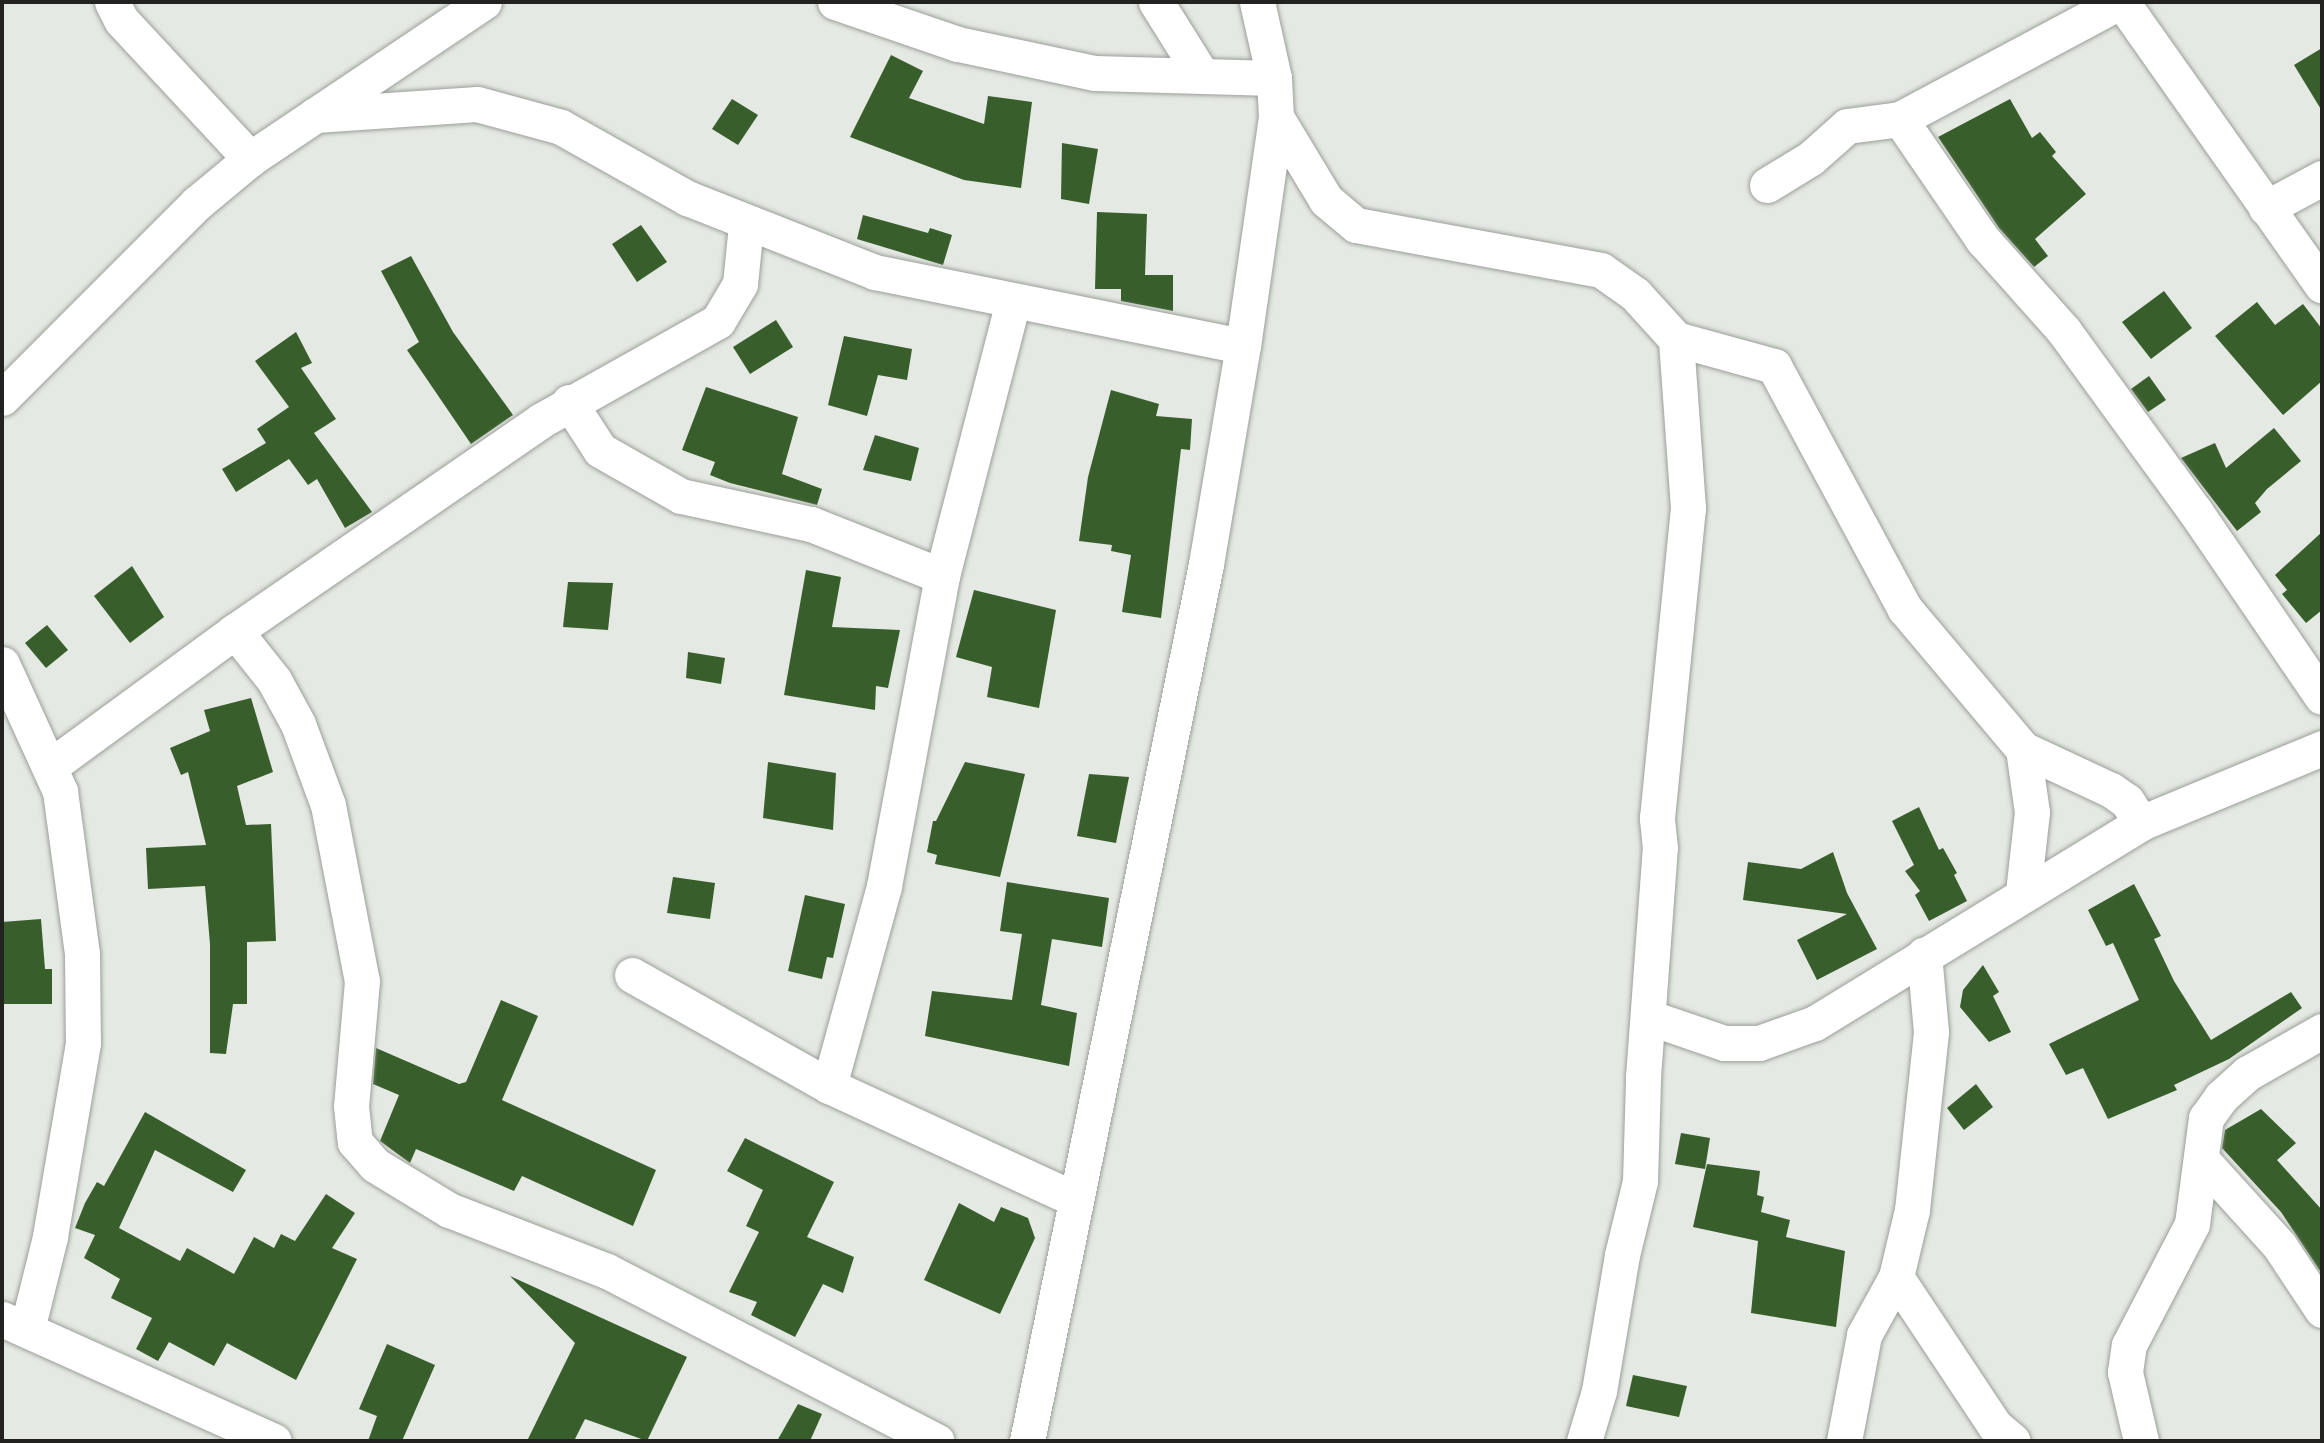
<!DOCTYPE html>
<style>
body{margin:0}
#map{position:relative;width:2324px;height:1443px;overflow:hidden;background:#e5e9e3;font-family:"IBM Plex Sans",sans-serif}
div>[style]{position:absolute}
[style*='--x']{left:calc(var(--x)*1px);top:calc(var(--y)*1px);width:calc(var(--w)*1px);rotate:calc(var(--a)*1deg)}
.building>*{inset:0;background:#385e2b}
.roads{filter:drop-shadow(0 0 2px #9b9f9a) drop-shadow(0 0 2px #9b9f9a)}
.minor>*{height:35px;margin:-17.5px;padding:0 17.5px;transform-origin:17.5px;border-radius:17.5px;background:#fff}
span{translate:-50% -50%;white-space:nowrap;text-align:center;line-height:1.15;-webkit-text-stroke:7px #f2f6f0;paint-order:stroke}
.frame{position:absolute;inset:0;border:4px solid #222321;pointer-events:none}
</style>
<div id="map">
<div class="building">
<div style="clip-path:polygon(2322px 48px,2322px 111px,2294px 65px)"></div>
<div style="clip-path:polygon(891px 55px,923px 71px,909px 98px,984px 124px,988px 96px,1032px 102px,1021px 188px,964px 180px,850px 137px)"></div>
<div style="clip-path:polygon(732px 99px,758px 115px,738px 145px,712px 129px)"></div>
<div style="clip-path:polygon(2010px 99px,2032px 138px,2040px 132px,2056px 152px,2052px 156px,2086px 194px,2035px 239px,2048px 256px,2034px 267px,1999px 228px,1938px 137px)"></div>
<div style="clip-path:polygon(1062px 143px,1098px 149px,1089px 204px,1061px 199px)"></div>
<div style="clip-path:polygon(1097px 212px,1147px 214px,1145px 275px,1173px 275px,1173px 311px,1121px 301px,1121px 289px,1095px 289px)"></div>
<div style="clip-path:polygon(863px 215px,928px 233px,930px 228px,952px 235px,943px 265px,857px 239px)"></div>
<div style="clip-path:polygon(641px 225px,667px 262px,637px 282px,612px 244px)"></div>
<div style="clip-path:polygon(411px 256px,453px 332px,513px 415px,471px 444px,407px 350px,419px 342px,381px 271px)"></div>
<div style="clip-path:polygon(2164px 291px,2192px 328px,2151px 359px,2122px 322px)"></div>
<div style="clip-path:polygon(2257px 302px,2275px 325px,2303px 304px,2322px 329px,2322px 381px,2283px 415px,2215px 336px)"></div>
<div style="clip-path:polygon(776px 320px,793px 347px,750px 374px,733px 347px)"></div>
<div style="clip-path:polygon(296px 332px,312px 363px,301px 368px,336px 419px,314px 433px,372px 512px,345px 528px,317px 479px,308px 485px,289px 459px,236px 492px,222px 469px,266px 443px,257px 429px,289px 407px,255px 361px)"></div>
<div style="clip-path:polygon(844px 336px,912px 349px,907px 380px,878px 375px,867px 416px,828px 405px)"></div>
<div style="clip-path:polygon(2149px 376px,2166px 400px,2148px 412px,2131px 389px)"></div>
<div style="clip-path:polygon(706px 387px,798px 417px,782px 474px,822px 489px,817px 505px,730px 483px,710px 475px,715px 462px,682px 450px)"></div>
<div style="clip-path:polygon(1111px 390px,1159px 404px,1156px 416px,1192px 419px,1190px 450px,1181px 449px,1161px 618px,1122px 612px,1131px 555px,1111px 551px,1112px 545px,1079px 541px,1088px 477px)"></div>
<div style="clip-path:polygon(2274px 428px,2301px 461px,2267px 489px,2255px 503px,2261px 512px,2237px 531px,2181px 458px,2215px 443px,2226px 468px)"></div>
<div style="clip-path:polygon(875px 435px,919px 448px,911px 481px,863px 470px)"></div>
<div style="clip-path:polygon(2322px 532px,2322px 610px,2306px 623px,2282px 594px,2287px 590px,2275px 575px)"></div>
<div style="clip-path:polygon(132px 566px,164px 617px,130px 643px,94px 596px)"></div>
<div style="clip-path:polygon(806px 570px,841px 577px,832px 627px,900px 630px,888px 688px,876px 686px,875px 710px,784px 695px)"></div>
<div style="clip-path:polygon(568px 582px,613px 583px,608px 630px,563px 627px)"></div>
<div style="clip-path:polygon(974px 590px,1056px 610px,1039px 708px,987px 697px,992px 667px,956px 657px)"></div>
<div style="clip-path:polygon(47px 625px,68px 650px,46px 668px,25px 643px)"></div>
<div style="clip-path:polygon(688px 652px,725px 658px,721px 684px,686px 678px)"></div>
<div style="clip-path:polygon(251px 698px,273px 772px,237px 786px,246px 825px,271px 824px,276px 941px,247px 942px,247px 1004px,233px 1004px,226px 1054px,210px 1053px,210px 944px,205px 886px,148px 889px,146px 848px,206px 845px,188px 772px,181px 775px,170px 748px,210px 731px,204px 710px)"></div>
<div style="clip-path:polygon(768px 762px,836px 773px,833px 830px,763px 818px)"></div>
<div style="clip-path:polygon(965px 762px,1025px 774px,1000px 877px,935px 864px,937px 855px,927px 852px,933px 821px,936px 821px)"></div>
<div style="clip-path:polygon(1089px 774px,1129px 777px,1116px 843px,1077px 836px)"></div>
<div style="clip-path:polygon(1919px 807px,1939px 850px,1943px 848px,1957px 873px,1954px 875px,1967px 901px,1929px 921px,1915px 895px,1920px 891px,1905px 871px,1914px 865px,1892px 821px)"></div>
<div style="clip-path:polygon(1833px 852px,1847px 893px,1877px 949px,1817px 980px,1797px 940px,1847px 914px,1743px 900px,1748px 862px,1801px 869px)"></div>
<div style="clip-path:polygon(673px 877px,715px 883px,710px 919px,667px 913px)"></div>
<div style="clip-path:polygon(1007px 882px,1109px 898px,1102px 947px,1052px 939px,1041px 1005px,1077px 1013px,1069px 1066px,925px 1036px,932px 991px,1012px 1000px,1022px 934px,1000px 931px)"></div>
<div style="clip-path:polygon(2134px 884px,2161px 936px,2154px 939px,2174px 981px,2211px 1040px,2291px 992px,2302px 1008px,2229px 1059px,2174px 1085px,2177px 1090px,2108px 1119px,2083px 1068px,2066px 1075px,2049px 1044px,2139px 1000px,2113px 943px,2106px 946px,2088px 910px)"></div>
<div style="clip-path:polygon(805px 895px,845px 904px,833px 958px,827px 957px,822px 979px,788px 971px)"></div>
<div style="clip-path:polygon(41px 919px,45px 969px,52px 969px,52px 1004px,2px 1004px,2px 922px)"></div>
<div style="clip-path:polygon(1983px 965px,1999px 992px,1993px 996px,2011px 1032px,1989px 1042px,1960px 1007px,1963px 990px)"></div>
<div style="clip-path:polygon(501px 1000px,538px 1016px,502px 1100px,656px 1170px,633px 1226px,522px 1176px,514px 1191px,416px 1149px,410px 1163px,380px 1141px,399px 1095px,373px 1084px,376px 1048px,459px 1084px,466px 1082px)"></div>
<div style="clip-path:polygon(1976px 1084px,1993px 1107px,1964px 1130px,1947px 1108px)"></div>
<div style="clip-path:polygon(2261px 1109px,2296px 1143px,2277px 1160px,2322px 1210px,2322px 1274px,2281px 1212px,2222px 1148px,2225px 1130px)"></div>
<div style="clip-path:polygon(145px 1112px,246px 1170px,233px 1192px,155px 1150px,119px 1228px,180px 1261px,187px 1248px,234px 1274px,254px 1237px,274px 1248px,281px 1234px,295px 1241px,326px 1194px,355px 1213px,332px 1248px,357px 1259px,296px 1380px,227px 1343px,214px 1366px,169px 1342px,158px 1361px,136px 1349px,152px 1318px,111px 1298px,120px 1279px,84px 1258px,95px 1235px,75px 1228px,85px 1203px,97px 1182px,104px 1186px)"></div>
<div style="clip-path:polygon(1681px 1133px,1710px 1138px,1705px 1169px,1675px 1164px)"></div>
<div style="clip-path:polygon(745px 1138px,834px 1182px,807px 1237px,854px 1257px,843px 1293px,823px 1284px,795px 1337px,751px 1315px,757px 1302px,729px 1292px,759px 1232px,746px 1226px,763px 1190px,727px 1171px)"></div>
<div style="clip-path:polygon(1707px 1164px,1760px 1171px,1757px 1195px,1764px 1197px,1761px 1212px,1790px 1220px,1786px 1237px,1845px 1251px,1836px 1327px,1751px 1313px,1758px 1241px,1693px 1227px)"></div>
<div style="clip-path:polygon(959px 1203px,994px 1222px,1001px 1207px,1028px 1218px,1035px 1238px,1000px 1314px,924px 1280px)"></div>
<div style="clip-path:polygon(510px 1276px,687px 1357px,647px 1441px,585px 1419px,574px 1441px,527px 1441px,575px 1343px)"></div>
<div style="clip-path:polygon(387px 1344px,435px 1365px,402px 1441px,368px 1441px,377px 1416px,359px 1409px)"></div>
<div style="clip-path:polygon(1633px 1375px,1687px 1386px,1679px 1417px,1626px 1406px)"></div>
<div style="clip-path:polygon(798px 1404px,822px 1414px,810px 1441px,777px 1441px)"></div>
</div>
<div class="roads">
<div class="minor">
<div style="--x:112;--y:2;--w:20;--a:63"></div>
<div style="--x:121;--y:20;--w:190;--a:47.1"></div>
<div style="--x:835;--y:2;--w:130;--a:18.9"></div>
<div style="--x:958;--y:44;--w:140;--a:12"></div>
<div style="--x:1095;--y:73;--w:179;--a:1.6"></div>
<div style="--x:1156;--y:2;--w:85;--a:58"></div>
<div style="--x:2122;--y:2;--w:347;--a:54.8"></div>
<div style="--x:315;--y:115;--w:162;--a:-3.9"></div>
<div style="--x:477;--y:104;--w:87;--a:15.3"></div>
<div style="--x:561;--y:127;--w:145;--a:29.4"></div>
<div style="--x:687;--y:198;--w:202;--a:21.5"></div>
<div style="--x:875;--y:272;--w:375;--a:11.4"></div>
<div style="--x:1276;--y:117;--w:97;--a:58.9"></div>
<div style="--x:1326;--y:200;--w:39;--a:40"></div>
<div style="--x:1356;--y:225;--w:249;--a:10.4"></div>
<div style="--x:1601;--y:270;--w:42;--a:35.2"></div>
<div style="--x:1635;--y:294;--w:61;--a:47.7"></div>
<div style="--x:1676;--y:339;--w:102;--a:15.4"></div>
<div style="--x:1774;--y:366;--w:276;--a:61.7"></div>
<div style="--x:1905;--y:609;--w:183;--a:49.9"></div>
<div style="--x:2023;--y:749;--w:97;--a:25"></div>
<div style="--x:2111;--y:790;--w:19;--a:35"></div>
<div style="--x:2127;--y:801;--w:26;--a:58"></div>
<div style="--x:1900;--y:119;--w:147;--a:55.6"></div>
<div style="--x:1983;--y:240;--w:122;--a:48.3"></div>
<div style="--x:2064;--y:331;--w:223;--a:54"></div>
<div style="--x:2195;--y:511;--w:225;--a:55.7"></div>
<div style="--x:1767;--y:185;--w:52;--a:-31.5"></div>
<div style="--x:1811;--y:158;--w:48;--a:-41.6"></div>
<div style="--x:1847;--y:126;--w:53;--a:-7.5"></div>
<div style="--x:1900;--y:119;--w:248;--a:-28.1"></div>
<div style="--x:2266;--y:208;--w:64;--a:-28.2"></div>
<div style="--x:2;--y:398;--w:276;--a:-45"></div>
<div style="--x:197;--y:203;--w:69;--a:-39.7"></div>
<div style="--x:250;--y:159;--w:282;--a:-33.9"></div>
<div style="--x:569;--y:402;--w:57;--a:57.1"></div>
<div style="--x:600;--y:450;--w:93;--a:29.6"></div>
<div style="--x:681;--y:496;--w:133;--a:12.2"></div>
<div style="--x:811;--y:524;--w:141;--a:21.7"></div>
<div style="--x:235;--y:631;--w:63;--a:51.5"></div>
<div style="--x:274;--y:680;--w:50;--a:61.4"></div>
<div style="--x:298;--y:724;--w:86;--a:69.7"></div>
<div style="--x:328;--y:805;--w:179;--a:79.1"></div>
<div style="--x:362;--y:981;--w:125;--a:95"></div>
<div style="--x:351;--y:1106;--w:36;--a:84"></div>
<div style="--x:355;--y:1142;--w:30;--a:49"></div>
<div style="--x:375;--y:1165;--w:87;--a:31.3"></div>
<div style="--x:449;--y:1210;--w:169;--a:21.1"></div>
<div style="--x:607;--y:1271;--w:371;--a:27.3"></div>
<div style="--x:2;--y:664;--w:140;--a:65.5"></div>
<div style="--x:60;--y:791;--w:164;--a:82.3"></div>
<div style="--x:82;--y:954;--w:89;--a:89.4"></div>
<div style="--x:83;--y:1043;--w:197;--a:99.7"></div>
<div style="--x:50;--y:1237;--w:95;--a:104"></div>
<div style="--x:2023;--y:749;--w:64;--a:81.9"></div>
<div style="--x:2032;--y:812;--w:81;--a:96.4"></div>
<div style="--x:52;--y:765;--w:227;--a:-36.2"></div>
<div style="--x:235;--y:631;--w:370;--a:-34.5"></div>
<div style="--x:540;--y:421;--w:204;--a:-29.3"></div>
<div style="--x:718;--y:321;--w:43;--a:-59.3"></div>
<div style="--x:740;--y:284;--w:59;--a:-84.2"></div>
<div style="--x:632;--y:975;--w:226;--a:29.4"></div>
<div style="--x:829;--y:1086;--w:271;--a:24.7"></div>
<div style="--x:1648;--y:1017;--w:80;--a:18.9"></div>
<div style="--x:1724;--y:1043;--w:35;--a:0"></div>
<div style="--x:1759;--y:1043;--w:59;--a:-19.7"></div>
<div style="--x:1815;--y:1023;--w:382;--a:-31.5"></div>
<div style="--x:2141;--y:823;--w:196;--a:-22.5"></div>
<div style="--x:829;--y:1086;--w:207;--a:-74.6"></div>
<div style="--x:884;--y:886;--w:315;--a:-79.4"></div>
<div style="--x:942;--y:576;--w:283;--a:-75.5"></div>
<div style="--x:2201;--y:1159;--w:116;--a:47.8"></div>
<div style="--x:2279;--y:1245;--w:78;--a:56.5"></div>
<div style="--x:1896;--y:1277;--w:179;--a:56.4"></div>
<div style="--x:1995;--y:1426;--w:23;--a:40"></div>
<div style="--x:2;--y:1319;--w:298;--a:24.2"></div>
<div style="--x:1027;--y:1441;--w:895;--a:-78.46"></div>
<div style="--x:1206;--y:564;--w:221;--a:-80.4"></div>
<div style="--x:1243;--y:346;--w:231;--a:-81.8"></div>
<div style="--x:1276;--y:117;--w:39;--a:-93"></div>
<div style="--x:1274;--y:78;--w:78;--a:-102.6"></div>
<div style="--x:1584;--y:1441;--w:52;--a:-73.3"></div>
<div style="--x:1599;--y:1391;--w:138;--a:-80.4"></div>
<div style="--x:1622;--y:1255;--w:76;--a:-76.3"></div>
<div style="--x:1640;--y:1181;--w:104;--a:-88.3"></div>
<div style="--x:1643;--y:1077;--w:230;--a:-85.8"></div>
<div style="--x:1660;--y:848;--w:30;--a:-96"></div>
<div style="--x:1657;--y:818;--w:312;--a:-84.3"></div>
<div style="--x:1688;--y:508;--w:169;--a:-94.1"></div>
<div style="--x:1844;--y:1441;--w:108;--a:-79.3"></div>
<div style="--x:1864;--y:1335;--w:66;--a:-61.1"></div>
<div style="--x:1896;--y:1277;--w:69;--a:-76.6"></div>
<div style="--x:1912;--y:1210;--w:179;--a:-83.9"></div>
<div style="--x:1931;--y:1032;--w:78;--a:-95.1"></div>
<div style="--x:2141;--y:1441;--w:71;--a:-103.1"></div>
<div style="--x:2125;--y:1372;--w:27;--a:-82"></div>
<div style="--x:2129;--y:1345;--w:136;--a:-62.5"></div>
<div style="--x:2192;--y:1224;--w:107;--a:-82.5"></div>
<div style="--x:2206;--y:1118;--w:26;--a:-54"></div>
<div style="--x:2221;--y:1097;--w:36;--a:-42"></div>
<div style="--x:2248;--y:1073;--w:85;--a:-29.6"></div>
</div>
</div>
<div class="frame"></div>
</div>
